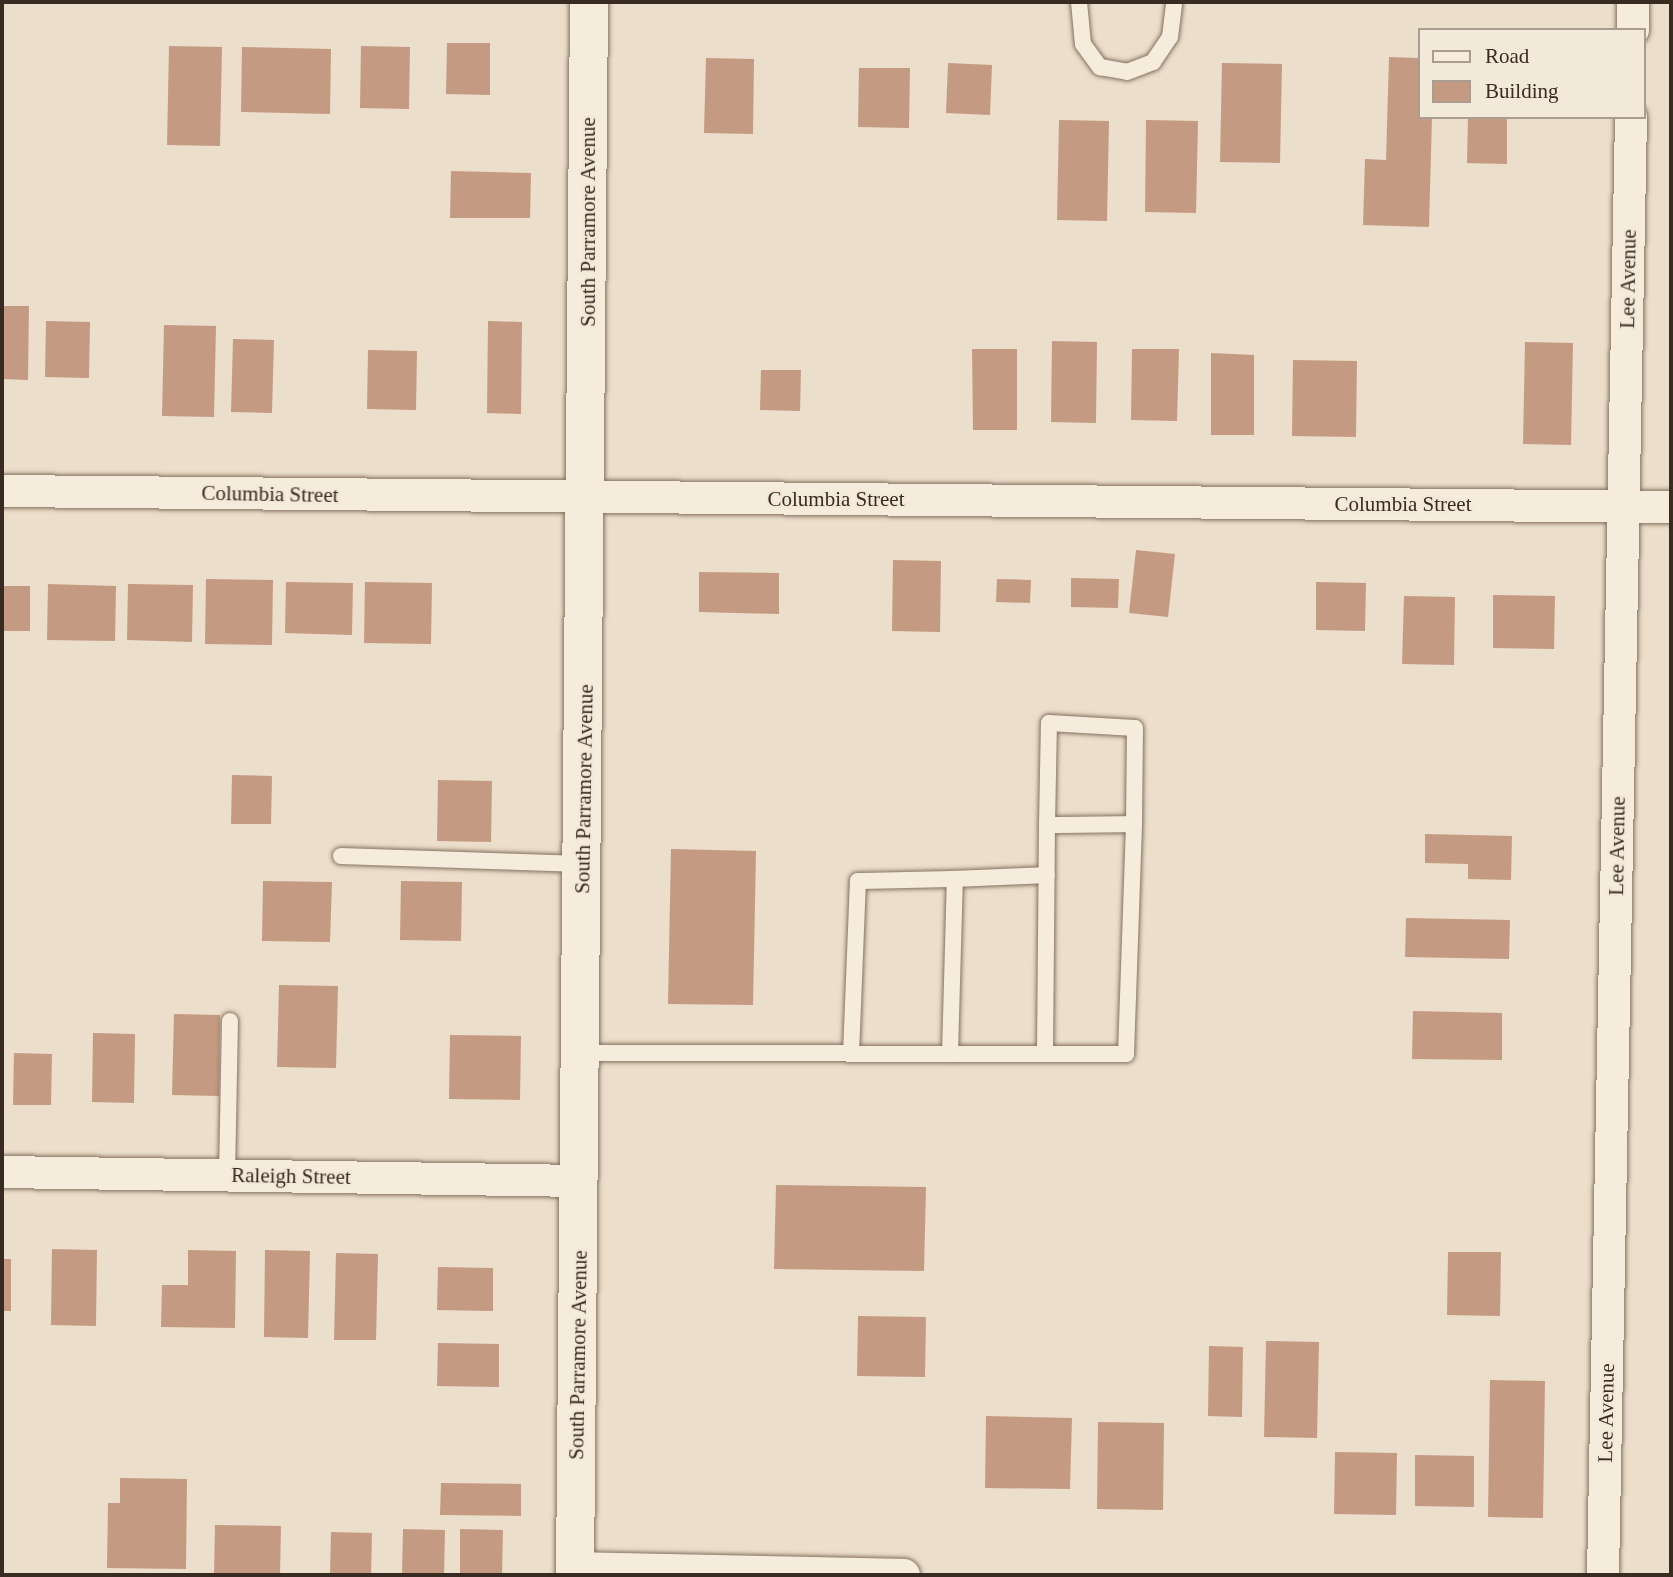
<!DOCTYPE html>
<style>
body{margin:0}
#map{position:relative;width:1673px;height:1577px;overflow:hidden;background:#ebdeca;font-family:"Times New Roman",serif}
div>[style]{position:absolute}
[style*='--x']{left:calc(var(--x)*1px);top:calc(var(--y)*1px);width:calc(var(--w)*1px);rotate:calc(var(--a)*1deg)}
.building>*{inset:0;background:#c59a83}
.roads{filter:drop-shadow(0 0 2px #867160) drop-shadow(0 0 2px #867160)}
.service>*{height:16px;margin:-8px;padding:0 8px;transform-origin:8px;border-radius:8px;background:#f6ecdc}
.minor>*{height:32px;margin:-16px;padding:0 16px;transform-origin:16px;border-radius:16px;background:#f6ecdc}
.tertiary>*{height:38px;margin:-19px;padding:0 19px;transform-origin:19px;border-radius:19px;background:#f6ecdc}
span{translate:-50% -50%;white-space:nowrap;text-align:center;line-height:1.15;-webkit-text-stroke:5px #f3e9d8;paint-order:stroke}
.street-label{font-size:21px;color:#382b22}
.frame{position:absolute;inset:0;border:4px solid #382b22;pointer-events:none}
.legend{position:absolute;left:1418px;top:28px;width:228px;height:91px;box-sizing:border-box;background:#f3e9d8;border:2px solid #a89d8f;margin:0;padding:9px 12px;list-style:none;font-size:21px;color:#382b22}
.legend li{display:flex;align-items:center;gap:14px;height:35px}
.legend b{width:35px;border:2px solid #a89d8f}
</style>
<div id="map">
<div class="building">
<div style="clip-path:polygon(447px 43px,490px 43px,490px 95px,446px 94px)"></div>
<div style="clip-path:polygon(169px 46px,222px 47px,220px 146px,167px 145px)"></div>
<div style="clip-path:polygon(361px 46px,410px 47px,409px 109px,360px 108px)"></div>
<div style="clip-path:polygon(242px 47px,331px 49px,330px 114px,241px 112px)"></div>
<div style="clip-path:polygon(1389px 57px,1419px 58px,1419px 117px,1432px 117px,1429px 227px,1363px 225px,1365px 159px,1386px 160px)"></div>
<div style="clip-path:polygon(706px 58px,754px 59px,753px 134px,704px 133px)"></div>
<div style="clip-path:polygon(948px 63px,992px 65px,990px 115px,946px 113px)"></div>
<div style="clip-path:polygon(1222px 63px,1282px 64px,1280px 163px,1220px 162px)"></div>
<div style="clip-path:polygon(859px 68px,910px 68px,909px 128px,858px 127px)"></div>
<div style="clip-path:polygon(1468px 117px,1507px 117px,1507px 164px,1467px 163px)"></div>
<div style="clip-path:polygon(1059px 120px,1109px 121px,1107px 221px,1057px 220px)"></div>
<div style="clip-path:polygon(1146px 120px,1198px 121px,1196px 213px,1145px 212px)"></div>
<div style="clip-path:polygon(451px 171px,531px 173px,530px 218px,450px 218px)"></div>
<div style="clip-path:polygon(2px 306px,29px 306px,28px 380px,2px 379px)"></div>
<div style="clip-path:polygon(46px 321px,90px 322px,89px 378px,45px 377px)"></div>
<div style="clip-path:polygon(488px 321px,522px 322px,521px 414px,487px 413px)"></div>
<div style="clip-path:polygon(164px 325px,216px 326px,214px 417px,162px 416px)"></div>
<div style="clip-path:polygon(233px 339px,274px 340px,272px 413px,231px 412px)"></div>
<div style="clip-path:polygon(1052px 341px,1097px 342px,1096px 423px,1051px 422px)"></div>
<div style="clip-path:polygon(1525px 342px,1573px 343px,1571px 445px,1523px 444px)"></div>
<div style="clip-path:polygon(972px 349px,1017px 349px,1017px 430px,973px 430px)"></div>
<div style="clip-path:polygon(1132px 349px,1179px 349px,1177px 421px,1131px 420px)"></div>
<div style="clip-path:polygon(368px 350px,417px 351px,416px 410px,367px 409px)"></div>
<div style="clip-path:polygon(1211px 353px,1254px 355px,1254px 435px,1211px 435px)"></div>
<div style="clip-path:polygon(1293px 360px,1357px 361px,1356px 437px,1292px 436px)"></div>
<div style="clip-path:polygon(761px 370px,801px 370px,800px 411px,760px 410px)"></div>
<div style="clip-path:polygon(1136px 550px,1175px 554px,1168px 617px,1129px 613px)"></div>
<div style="clip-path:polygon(893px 560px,941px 561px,940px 632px,892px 631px)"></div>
<div style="clip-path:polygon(699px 572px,779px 573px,779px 614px,699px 612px)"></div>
<div style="clip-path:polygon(1071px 578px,1119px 579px,1118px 608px,1071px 607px)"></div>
<div style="clip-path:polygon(206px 579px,273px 580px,272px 645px,205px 644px)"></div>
<div style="clip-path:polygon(997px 579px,1031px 580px,1030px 603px,996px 602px)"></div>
<div style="clip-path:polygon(286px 582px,353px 583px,352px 635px,285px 633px)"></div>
<div style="clip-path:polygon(365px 582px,432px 583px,431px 644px,364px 643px)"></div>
<div style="clip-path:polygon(1316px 582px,1366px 583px,1365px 631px,1316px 630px)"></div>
<div style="clip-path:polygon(48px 584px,116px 586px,115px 641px,47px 640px)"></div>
<div style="clip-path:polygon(128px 584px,193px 585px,192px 642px,127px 640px)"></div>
<div style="clip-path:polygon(2px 586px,30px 586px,30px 631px,2px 631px)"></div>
<div style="clip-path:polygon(1493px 595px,1555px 596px,1554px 649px,1493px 648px)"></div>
<div style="clip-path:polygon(1404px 596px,1455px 597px,1454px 665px,1402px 664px)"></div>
<div style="clip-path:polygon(232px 775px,272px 776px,271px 824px,231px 824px)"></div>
<div style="clip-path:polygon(438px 780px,492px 781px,491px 842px,437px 841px)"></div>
<div style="clip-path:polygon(1425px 834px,1512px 836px,1511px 880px,1468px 879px,1468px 864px,1425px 863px)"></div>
<div style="clip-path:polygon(671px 849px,756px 851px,753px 1005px,668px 1004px)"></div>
<div style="clip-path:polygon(263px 881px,332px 882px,330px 942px,262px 941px)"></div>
<div style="clip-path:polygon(401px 881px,462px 882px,461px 941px,400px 940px)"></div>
<div style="clip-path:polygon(1406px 918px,1510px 920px,1509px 959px,1405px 957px)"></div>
<div style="clip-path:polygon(279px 985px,338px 986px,336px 1068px,277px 1067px)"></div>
<div style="clip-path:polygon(1413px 1011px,1502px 1013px,1502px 1060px,1412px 1059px)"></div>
<div style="clip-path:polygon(174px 1014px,220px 1015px,219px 1096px,172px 1095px)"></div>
<div style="clip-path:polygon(93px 1033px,135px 1034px,134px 1103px,92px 1102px)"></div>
<div style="clip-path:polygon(450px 1035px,521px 1036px,520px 1100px,449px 1099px)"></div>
<div style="clip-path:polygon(14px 1053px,52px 1054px,51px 1105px,13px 1105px)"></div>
<div style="clip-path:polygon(776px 1185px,926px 1187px,924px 1271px,774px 1269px)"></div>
<div style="clip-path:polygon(52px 1249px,97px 1250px,96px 1326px,51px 1325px)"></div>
<div style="clip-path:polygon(188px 1250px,236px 1251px,235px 1328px,161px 1327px,162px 1285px,188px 1285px)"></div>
<div style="clip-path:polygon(265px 1250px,310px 1251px,308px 1338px,264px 1337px)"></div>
<div style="clip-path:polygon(1448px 1252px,1501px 1252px,1500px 1316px,1447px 1315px)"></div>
<div style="clip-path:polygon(336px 1253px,378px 1254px,376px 1340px,334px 1340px)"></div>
<div style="clip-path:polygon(2px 1259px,11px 1259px,11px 1311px,2px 1311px)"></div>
<div style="clip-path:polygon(438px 1267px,493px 1268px,493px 1311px,437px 1310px)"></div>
<div style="clip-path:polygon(858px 1316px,926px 1317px,925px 1377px,857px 1376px)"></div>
<div style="clip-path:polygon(1266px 1341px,1319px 1342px,1317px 1438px,1264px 1437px)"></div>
<div style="clip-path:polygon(438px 1343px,499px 1344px,499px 1387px,437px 1386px)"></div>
<div style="clip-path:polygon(1209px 1346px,1243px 1347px,1242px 1417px,1208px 1416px)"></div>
<div style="clip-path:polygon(1490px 1380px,1545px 1381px,1543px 1518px,1488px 1517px)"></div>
<div style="clip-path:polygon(986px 1416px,1072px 1418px,1070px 1489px,985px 1488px)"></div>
<div style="clip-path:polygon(1098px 1422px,1164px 1423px,1163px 1510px,1097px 1509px)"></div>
<div style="clip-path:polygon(1335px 1452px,1397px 1453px,1396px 1515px,1334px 1514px)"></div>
<div style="clip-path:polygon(1415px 1455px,1474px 1456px,1474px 1507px,1415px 1506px)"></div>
<div style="clip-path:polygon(120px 1478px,187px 1479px,186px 1569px,107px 1568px,108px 1503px,120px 1503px)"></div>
<div style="clip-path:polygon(441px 1483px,521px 1484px,521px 1516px,440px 1515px)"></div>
<div style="clip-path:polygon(215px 1525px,281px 1526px,280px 1575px,214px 1575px)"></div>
<div style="clip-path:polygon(403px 1529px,445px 1530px,444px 1575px,402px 1575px)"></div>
<div style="clip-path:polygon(460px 1529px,503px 1530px,502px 1575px,460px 1575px)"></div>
<div style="clip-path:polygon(331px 1532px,372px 1533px,371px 1575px,330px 1575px)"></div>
</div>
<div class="roads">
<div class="service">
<div style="--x:1079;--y:2;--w:42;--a:84.6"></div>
<div style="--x:1083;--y:44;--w:29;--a:54"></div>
<div style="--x:1100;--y:67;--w:27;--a:10"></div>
<div style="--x:1127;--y:72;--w:28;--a:-21"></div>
<div style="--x:1153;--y:62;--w:30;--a:-56"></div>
<div style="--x:1170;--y:37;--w:35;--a:-83"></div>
<div style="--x:1047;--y:825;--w:102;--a:-88.9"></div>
<div style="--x:1049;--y:723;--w:86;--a:3.3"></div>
<div style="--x:1135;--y:728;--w:96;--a:90.6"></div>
<div style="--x:341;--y:856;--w:240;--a:1.9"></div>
<div style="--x:582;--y:1053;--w:544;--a:0.11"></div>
<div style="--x:1126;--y:1054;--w:230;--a:-88"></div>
<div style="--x:1134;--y:824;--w:87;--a:179.3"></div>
<div style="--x:1047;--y:825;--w:227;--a:90.5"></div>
<div style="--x:851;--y:1054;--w:173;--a:-87.7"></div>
<div style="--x:858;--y:881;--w:97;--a:-1.2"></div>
<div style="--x:950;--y:1054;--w:175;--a:-88.4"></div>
<div style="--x:955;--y:879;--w:92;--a:-2.5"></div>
<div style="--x:227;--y:1176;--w:155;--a:-88.9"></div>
</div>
<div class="minor">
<div style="--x:1633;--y:30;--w:28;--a:-90"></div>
<div style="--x:2;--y:491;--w:1669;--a:0.55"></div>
<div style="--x:2;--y:1172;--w:579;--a:0.89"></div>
<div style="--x:575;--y:1568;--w:329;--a:1.2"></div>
<div style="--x:1603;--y:1575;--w:1458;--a:-88.9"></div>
</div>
<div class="tertiary">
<div style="--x:575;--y:1575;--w:1573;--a:-89.49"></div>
</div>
</div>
<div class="street-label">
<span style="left:588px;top:222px;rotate:-90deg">South Parramore Avenue</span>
<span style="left:1628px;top:279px;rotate:-89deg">Lee Avenue</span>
<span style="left:270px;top:494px;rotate:1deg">Columbia Street</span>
<span style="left:836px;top:499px">Columbia Street</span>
<span style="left:1403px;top:504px">Columbia Street</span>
<span style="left:584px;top:789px;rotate:-89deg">South Parramore Avenue</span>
<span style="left:1617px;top:846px;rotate:-89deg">Lee Avenue</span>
<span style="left:291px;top:1176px;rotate:1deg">Raleigh Street</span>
<span style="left:578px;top:1355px;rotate:-89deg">South Parramore Avenue</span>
<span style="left:1606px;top:1413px;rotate:-89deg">Lee Avenue</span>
</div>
<div class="frame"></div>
<ul class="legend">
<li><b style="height:9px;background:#f6ecdc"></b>Road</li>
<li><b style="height:19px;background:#c59a83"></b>Building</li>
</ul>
</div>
